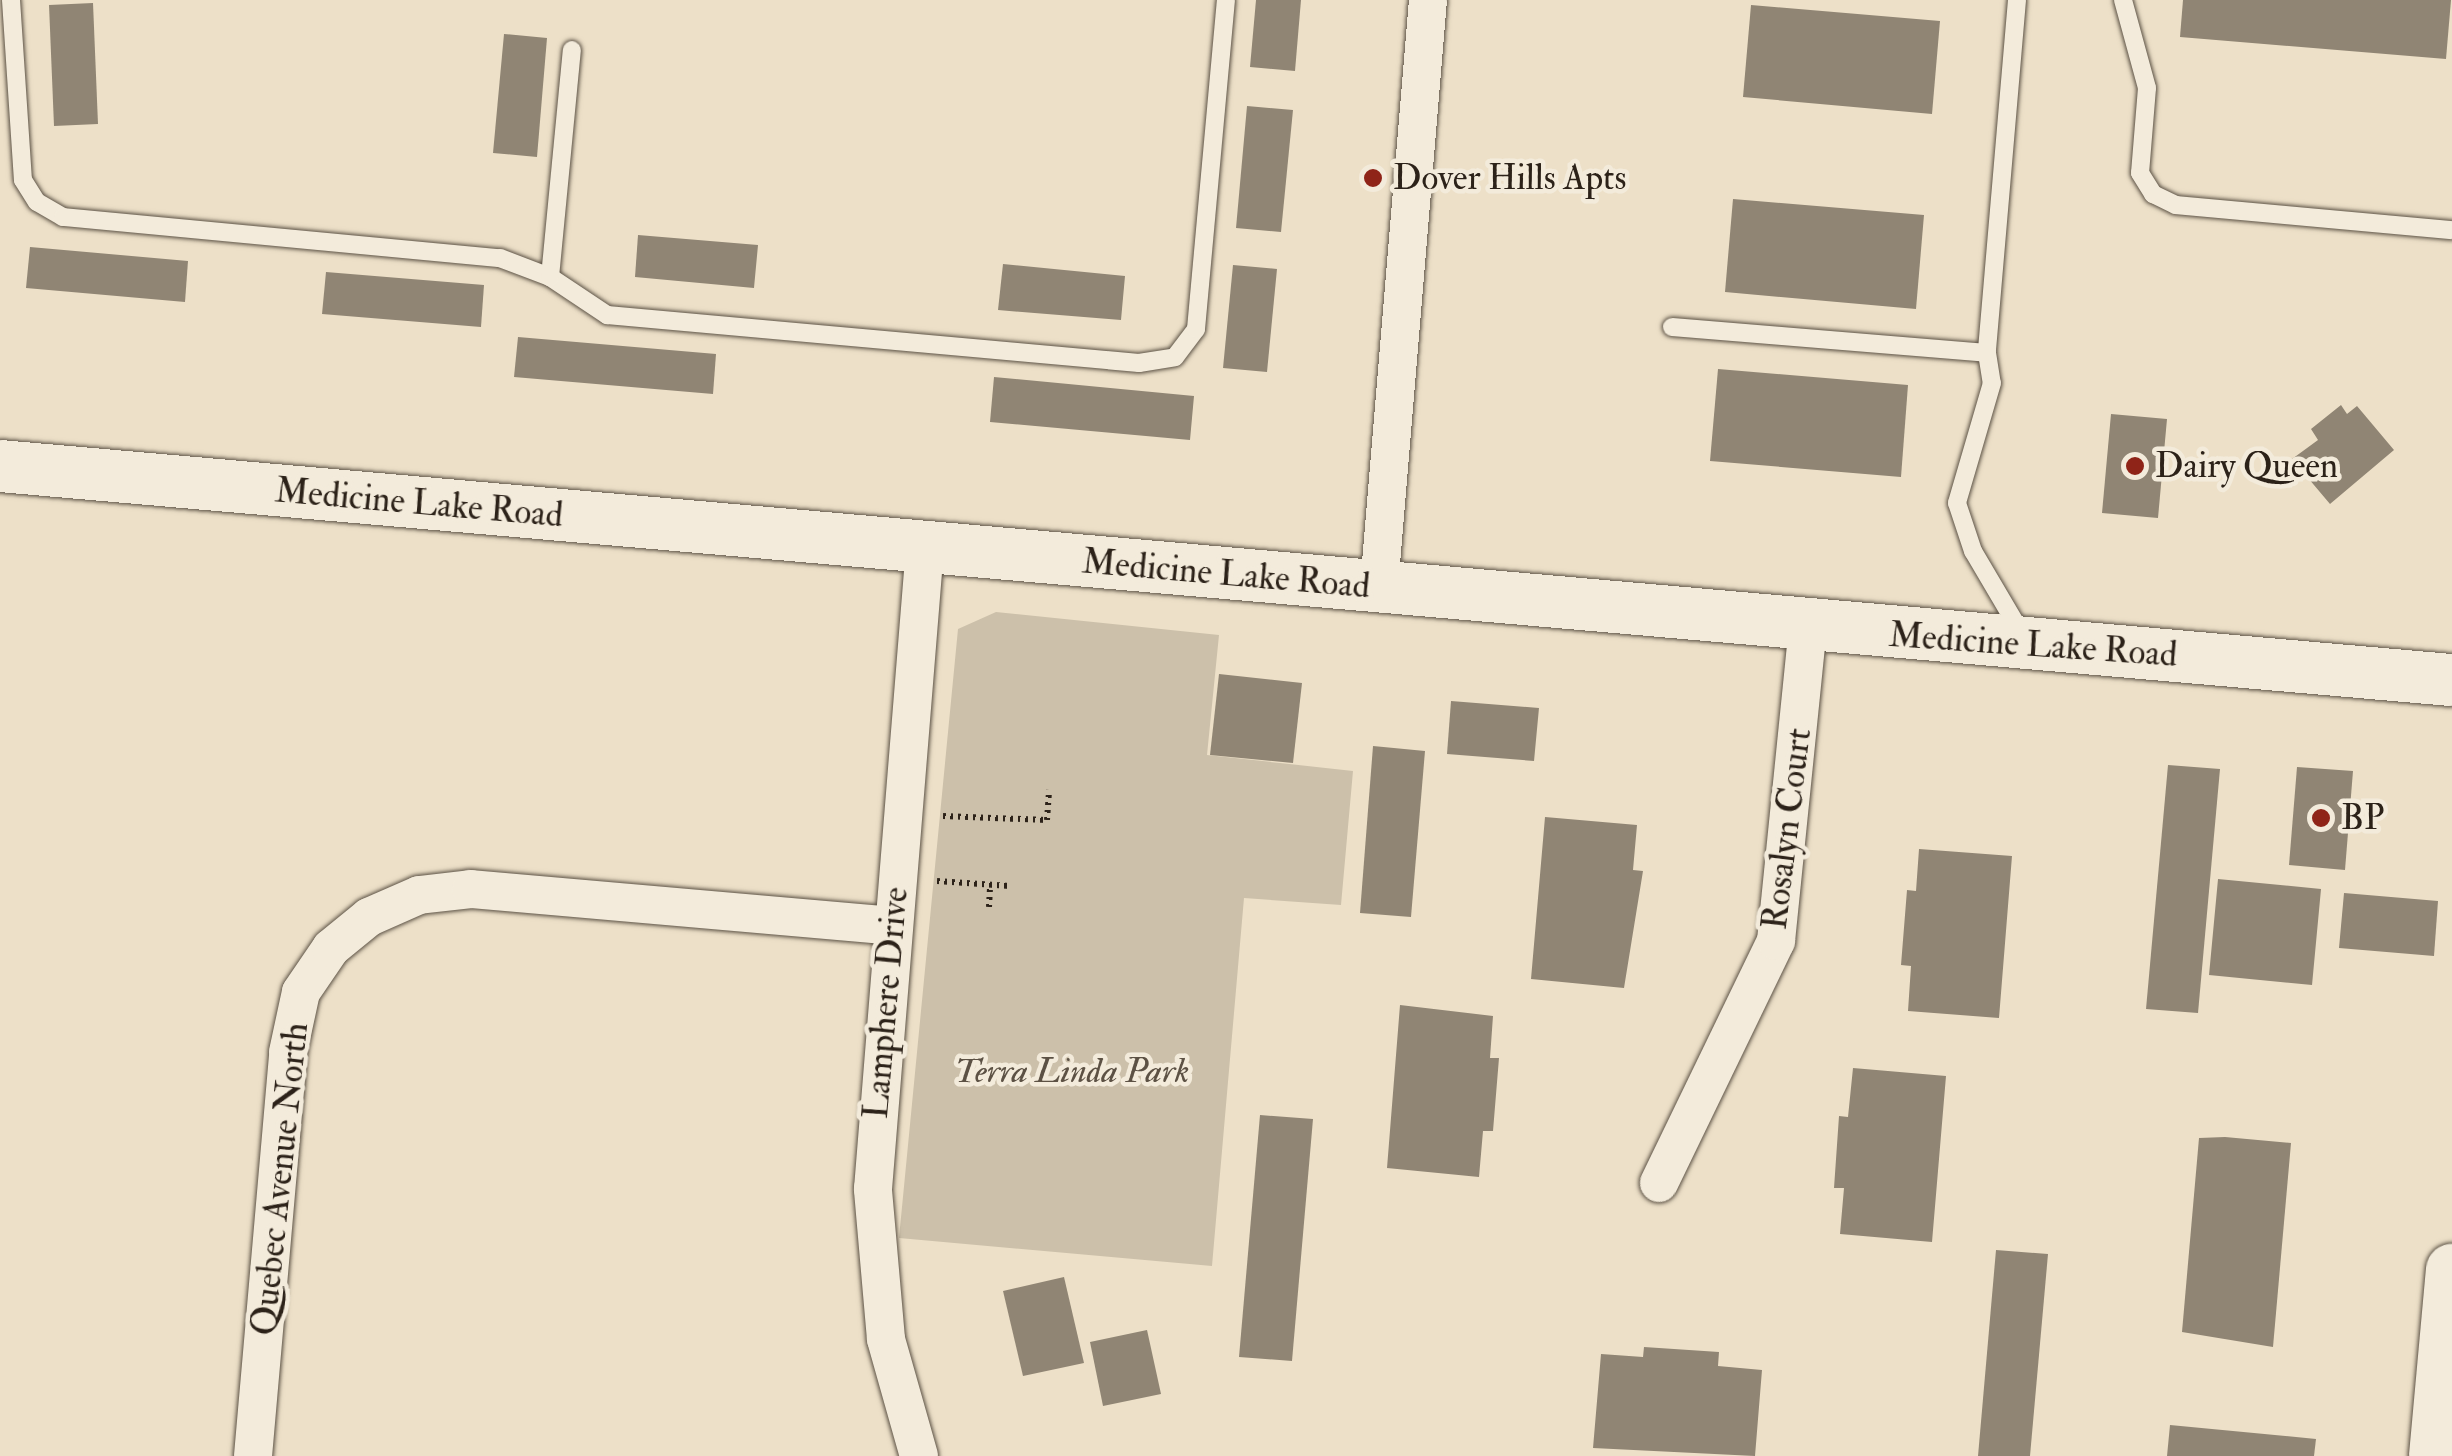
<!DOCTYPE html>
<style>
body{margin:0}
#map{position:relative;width:2452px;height:1456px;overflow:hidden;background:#ede0c8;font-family:"IM FELL Double Pica",serif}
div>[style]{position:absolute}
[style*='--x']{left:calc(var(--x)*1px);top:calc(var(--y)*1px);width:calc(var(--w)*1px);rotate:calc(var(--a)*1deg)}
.green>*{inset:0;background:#ccc0aa}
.building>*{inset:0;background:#908574}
.path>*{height:6px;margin-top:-3px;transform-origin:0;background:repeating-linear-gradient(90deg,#2c2219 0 2.5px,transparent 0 7.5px)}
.roads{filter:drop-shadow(0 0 2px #5c5245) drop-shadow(0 0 2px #5c5245)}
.lane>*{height:18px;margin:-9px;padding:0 9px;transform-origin:9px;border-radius:9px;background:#f3ebdb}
.street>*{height:38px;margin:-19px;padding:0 19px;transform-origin:19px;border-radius:19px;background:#f3ebdb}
.secondary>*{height:52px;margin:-26px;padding:0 26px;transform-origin:26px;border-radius:26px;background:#f3ebdb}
.dots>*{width:28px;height:28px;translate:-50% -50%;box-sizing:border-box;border:5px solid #f3ebdb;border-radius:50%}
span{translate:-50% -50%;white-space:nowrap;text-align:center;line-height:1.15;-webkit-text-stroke:9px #f3ebdb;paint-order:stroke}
.poi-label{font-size:35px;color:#2c2219}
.left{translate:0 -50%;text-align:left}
.street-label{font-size:35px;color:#2c2219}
.park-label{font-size:35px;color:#5c5144;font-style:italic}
</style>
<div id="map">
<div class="green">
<div style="clip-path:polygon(996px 612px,1219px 635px,1207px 755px,1353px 771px,1341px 905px,1244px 898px,1212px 1266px,899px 1238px,958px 629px)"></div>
</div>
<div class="building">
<div style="clip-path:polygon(1256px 0,1301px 0,1295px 71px,1250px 67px)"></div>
<div style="clip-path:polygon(2183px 0,2451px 0,2446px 59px,2180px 37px)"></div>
<div style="clip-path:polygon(93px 3px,98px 124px,54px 126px,49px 5px)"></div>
<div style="clip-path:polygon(1751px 5px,1940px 21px,1932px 114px,1743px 97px)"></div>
<div style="clip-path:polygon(504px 34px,547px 38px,537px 157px,493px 153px)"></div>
<div style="clip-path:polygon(1247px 106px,1293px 110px,1281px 232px,1236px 228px)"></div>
<div style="clip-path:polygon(1733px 199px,1924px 215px,1916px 309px,1725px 292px)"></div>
<div style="clip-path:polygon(638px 235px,758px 245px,754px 288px,635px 277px)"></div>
<div style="clip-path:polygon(30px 247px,188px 261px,185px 302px,26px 288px)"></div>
<div style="clip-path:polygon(1003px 264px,1125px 276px,1121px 320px,998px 310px)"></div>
<div style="clip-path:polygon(1233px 265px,1277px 269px,1267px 372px,1223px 368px)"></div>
<div style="clip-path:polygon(326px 272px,484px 285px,481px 327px,322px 314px)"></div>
<div style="clip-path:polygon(518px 337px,716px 354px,713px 394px,514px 377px)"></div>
<div style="clip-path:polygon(1718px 369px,1908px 385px,1901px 477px,1710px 461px)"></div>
<div style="clip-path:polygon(994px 377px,1194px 396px,1190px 440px,990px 422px)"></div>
<div style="clip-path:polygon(2341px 405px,2347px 414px,2357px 406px,2394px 450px,2330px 504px,2292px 459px,2318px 440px,2311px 429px)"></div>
<div style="clip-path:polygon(2111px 414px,2167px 419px,2158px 518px,2102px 513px)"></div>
<div style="clip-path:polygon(1219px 674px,1302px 683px,1293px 763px,1210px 755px)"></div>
<div style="clip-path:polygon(1451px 701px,1539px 708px,1534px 761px,1447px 754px)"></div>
<div style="clip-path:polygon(1373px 746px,1425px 751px,1411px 917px,1360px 913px)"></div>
<div style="clip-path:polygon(2168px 765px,2220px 769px,2198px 1013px,2146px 1009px)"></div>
<div style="clip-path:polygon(2297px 767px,2353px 771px,2345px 870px,2289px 865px)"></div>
<div style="clip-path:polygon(1545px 817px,1637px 825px,1633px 870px,1643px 871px,1624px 988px,1531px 979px)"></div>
<div style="clip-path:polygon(1919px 849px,2012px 856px,1999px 1018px,1908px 1011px,1911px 966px,1901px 965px,1907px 890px,1916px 891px)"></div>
<div style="clip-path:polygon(2218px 879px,2321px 889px,2312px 985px,2209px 975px)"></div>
<div style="clip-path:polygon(2344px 893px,2438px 901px,2434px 956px,2339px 948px)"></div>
<div style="clip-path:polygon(1400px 1005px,1493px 1016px,1490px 1058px,1499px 1058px,1493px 1131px,1483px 1131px,1479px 1177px,1387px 1168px)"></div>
<div style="clip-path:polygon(1853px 1068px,1946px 1076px,1932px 1242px,1840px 1234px,1844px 1188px,1834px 1188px,1839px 1116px,1848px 1117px)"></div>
<div style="clip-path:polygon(1260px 1115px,1313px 1119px,1292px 1361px,1239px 1357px)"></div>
<div style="clip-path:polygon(2225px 1137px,2291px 1143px,2273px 1347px,2182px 1332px,2199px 1138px)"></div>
<div style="clip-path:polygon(1996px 1250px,2048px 1254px,2030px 1456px,1978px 1456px)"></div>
<div style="clip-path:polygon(1064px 1277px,1084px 1363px,1023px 1376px,1003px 1291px)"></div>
<div style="clip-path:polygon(1147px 1330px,1161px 1394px,1103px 1406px,1090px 1342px)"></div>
<div style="clip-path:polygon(1644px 1347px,1719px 1352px,1718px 1366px,1762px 1370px,1755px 1456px,1593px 1448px,1601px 1354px,1643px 1357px)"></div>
<div style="clip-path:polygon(2170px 1425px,2316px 1439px,2314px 1456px,2167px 1456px)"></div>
</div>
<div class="path">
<div style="--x:943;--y:816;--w:104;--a:2.2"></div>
<div style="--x:1047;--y:820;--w:30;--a:-86"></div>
<div style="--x:937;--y:881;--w:73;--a:3.9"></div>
<div style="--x:989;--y:907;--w:22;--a:-87"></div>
</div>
<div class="roads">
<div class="lane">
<div style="--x:11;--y:0;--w:180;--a:86.2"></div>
<div style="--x:23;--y:180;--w:26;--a:58"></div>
<div style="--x:37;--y:202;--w:30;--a:30"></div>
<div style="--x:63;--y:217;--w:439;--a:5.4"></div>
<div style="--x:500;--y:258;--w:53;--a:20.8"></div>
<div style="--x:550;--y:277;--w:69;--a:33.7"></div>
<div style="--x:607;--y:315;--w:534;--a:5.16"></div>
<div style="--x:1139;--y:363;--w:36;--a:-9"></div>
<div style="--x:1175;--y:357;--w:35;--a:-53"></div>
<div style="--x:1196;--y:329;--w:330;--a:-84.8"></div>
<div style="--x:2017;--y:0;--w:354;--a:94.9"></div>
<div style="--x:1987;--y:353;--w:30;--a:81"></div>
<div style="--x:1992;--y:383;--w:125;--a:106.3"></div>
<div style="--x:1957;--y:503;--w:51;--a:71.6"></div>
<div style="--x:1973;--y:551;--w:99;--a:59.5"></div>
<div style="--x:2123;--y:0;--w:91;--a:74.7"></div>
<div style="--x:2147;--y:88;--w:85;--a:94.7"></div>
<div style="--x:2140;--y:173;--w:25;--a:58"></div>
<div style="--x:2153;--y:194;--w:25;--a:26"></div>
<div style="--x:2176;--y:205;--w:277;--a:5.2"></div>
<div style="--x:550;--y:277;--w:228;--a:-84.5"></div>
<div style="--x:1672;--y:327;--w:316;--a:4.7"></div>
</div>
<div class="street">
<div style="--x:1379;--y:587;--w:589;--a:-85.23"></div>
<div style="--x:1659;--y:1183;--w:269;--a:-64.2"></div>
<div style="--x:1776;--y:941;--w:315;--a:-84.2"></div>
<div style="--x:253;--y:1456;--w:406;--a:-85"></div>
<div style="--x:288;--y:1052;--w:61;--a:-77.8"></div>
<div style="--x:301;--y:992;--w:53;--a:-55.7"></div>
<div style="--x:331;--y:948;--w:49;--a:-39.2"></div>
<div style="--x:369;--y:917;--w:55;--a:-23.7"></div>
<div style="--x:419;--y:895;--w:52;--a:-6.6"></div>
<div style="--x:471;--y:889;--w:422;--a:5"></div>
<div style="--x:919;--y:1456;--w:122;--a:-105.8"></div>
<div style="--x:886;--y:1339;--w:151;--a:-95"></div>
<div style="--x:873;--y:1189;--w:644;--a:-85.37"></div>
</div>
<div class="secondary">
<div style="--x:0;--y:466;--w:2461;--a:4.99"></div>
<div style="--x:2435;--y:1456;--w:187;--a:-84.8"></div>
</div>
</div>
<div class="dots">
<div style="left:1373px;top:178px;background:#8f2418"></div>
<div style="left:2135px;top:466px;background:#8f2418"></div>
<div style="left:2321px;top:818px;background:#8f2418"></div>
</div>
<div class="poi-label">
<span class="left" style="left:1393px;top:178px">Dover Hills Apts</span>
<span class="left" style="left:2155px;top:466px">Dairy Queen</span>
<span class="left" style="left:2341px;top:818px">BP</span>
</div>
<div class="street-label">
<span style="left:419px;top:503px;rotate:5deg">Medicine Lake Road</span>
<span style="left:1226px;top:574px;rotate:5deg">Medicine Lake Road</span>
<span style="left:2033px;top:645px;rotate:4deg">Medicine Lake Road</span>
<span style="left:1787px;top:829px;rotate:-83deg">Rosalyn Court</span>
<span style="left:886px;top:1003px;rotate:-85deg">Lamphere Drive</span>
<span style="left:280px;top:1179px;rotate:-84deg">Quebec Avenue North</span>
</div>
<div class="park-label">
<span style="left:1072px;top:1071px">Terra Linda Park</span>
</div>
</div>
